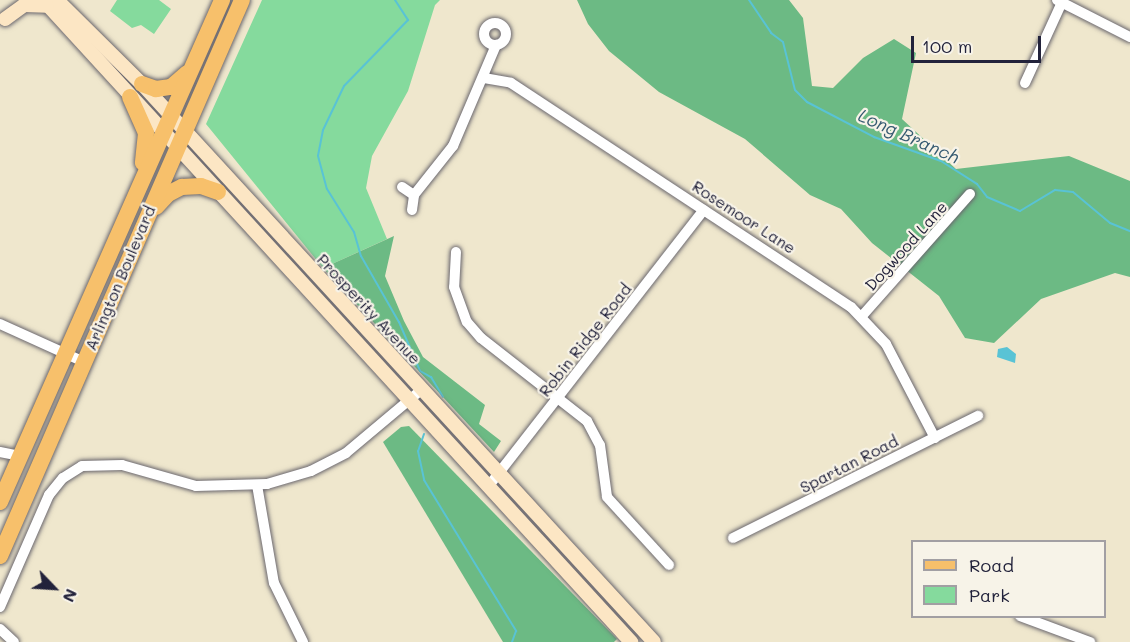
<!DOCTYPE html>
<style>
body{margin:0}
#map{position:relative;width:1130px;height:642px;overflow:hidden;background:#efe7cd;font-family:Mali,sans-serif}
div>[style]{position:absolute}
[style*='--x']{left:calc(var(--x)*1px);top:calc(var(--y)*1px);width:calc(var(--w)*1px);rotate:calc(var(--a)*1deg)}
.green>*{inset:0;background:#85da9d}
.forest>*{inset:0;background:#6cba84}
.water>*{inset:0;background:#59c3d5}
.stream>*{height:2px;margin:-1px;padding:0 1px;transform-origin:1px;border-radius:1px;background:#59c3d5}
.roads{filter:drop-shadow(0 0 2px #6a676e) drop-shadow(0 0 2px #6a676e)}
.street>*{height:10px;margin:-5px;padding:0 5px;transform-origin:5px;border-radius:5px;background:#fff}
.street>.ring{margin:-5px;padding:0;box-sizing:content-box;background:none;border:10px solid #fff;border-radius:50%}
.secondary>*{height:14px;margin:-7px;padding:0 7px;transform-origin:7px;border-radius:7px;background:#fce6c4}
.primary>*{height:16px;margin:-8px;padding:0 8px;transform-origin:8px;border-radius:8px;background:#f7c06b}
span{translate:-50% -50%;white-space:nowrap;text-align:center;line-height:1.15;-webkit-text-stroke:4.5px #f7f3e8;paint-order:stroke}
.street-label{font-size:16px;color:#22223b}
.water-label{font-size:18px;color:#355a71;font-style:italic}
.legend{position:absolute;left:911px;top:540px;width:195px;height:78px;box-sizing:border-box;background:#f7f3e8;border:2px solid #a29fa3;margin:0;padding:8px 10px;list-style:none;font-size:18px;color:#22223b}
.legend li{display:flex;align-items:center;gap:12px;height:30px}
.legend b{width:30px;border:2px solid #a29fa3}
.north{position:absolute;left:24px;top:558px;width:60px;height:60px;-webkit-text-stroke:4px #f7f3e8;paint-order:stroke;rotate:115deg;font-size:16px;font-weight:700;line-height:24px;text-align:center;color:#22223b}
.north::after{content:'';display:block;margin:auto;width:21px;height:27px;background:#22223b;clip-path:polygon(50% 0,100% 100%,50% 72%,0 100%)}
.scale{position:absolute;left:911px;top:36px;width:130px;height:27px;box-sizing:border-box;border:3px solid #22223b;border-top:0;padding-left:8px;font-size:18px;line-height:21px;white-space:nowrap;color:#22223b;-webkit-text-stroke:4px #f7f3e8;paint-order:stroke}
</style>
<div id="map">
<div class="green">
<div style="clip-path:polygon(117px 0,159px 0,171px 9px,154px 34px,141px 25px,132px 28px,110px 11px)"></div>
<div style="clip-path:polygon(262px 0,440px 0,435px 5px,408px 91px,372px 156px,366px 188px,387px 239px,323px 268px,206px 124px)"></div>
</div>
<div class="forest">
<div style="clip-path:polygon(577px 0,789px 0,803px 18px,812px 86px,833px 88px,863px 58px,894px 39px,916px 53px,902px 119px,956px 169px,1069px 156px,1130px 181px,1130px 277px,1115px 273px,1041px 299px,994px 343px,965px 338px,939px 296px,872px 243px,841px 209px,810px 195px,745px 139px,659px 92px,609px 51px,588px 24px)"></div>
<div style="clip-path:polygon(394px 236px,385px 276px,404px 321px,423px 357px,485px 405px,479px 424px,501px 441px,494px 452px,323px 268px)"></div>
<div style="clip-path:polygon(409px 426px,617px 639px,614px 642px,503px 642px,383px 442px,401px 427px)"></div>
</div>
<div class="water">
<div style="clip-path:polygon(1007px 347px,1016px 354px,1015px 363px,997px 357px,998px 349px)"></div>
</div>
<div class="stream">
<div style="--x:395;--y:0;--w:24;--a:57"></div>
<div style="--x:408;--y:20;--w:92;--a:134.1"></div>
<div style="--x:344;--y:86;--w:49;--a:115.5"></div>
<div style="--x:323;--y:130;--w:26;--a:101"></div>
<div style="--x:318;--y:156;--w:34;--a:75"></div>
<div style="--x:327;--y:189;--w:51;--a:57.9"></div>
<div style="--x:354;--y:232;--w:25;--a:74"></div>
<div style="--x:361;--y:256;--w:76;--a:60.1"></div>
<div style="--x:399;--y:322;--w:53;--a:66.8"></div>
<div style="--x:420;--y:371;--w:13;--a:29"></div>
<div style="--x:431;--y:377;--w:23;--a:59"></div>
<div style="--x:749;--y:0;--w:40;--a:56"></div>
<div style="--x:771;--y:33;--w:15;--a:37"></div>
<div style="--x:783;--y:42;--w:49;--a:76"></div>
<div style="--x:795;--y:90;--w:17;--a:45"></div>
<div style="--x:807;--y:102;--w:76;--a:27.6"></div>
<div style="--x:874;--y:137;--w:71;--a:19.7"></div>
<div style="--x:941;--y:161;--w:43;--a:32.6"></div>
<div style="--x:977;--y:184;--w:16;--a:52"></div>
<div style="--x:987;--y:197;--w:36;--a:23"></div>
<div style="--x:1020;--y:211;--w:41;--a:-31"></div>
<div style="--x:1055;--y:190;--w:18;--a:6"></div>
<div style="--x:1073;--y:192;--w:48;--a:40"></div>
<div style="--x:1110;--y:223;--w:22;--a:22"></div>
<div style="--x:424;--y:434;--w:18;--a:109"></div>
<div style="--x:418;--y:451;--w:30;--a:78"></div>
<div style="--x:424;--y:480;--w:177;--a:58.6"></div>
<div style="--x:516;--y:631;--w:12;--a:110"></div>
</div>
<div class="roads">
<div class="street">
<div style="--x:1057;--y:0;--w:82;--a:26.9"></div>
<div class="ring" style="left:484px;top:23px;width:12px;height:12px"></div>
<div style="--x:484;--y:78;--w:27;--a:10"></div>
<div style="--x:511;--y:83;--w:407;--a:33.4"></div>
<div style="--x:851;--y:307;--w:51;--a:46.6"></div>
<div style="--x:886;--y:344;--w:106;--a:62.5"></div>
<div style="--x:1025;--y:83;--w:91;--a:-65.4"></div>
<div style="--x:402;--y:187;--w:14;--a:34"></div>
<div style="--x:412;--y:210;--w:15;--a:-82"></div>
<div style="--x:414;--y:195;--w:63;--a:-51.5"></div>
<div style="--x:453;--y:146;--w:110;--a:-66.9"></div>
<div style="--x:456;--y:252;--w:35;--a:93"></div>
<div style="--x:454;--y:287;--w:37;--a:70"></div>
<div style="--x:467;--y:322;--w:21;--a:49"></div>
<div style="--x:481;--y:338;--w:135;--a:38.1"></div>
<div style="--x:587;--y:421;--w:27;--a:62"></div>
<div style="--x:600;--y:445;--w:52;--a:82.3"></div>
<div style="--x:607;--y:497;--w:92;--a:47.6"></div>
<div style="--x:862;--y:316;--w:163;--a:-48.5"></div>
<div style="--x:0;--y:324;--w:92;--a:24.3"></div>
<div style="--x:0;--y:452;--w:20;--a:11"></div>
<div style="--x:257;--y:485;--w:99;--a:80.2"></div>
<div style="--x:274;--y:583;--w:66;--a:63.8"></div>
<div style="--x:488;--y:487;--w:351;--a:-52.1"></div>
<div style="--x:733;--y:538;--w:274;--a:-26.5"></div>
<div style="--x:0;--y:607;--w:122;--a:-66.4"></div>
<div style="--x:49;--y:495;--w:22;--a:-51"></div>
<div style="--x:63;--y:478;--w:22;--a:-32"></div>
<div style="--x:82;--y:466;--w:40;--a:-1.4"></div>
<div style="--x:122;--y:465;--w:77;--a:15.8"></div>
<div style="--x:196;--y:486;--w:71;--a:-1.6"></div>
<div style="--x:267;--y:484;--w:46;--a:-16.5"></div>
<div style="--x:311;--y:471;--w:39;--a:-27"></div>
<div style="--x:346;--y:453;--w:98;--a:-40"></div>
<div style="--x:1020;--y:616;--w:75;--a:20.4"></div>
<div style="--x:0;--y:629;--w:19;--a:43"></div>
</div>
<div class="secondary">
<div style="--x:43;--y:0;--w:871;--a:47.51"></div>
<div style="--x:57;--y:0;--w:120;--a:44.7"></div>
<div style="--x:142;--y:84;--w:757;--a:47.46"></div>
<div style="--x:5;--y:19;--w:24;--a:-36"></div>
<div style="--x:24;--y:5;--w:23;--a:2"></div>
</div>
<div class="primary">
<div style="--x:142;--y:84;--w:15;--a:20"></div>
<div style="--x:156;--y:89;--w:15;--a:-8"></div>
<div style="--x:171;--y:87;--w:21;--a:-41"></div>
<div style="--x:130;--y:97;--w:39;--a:66"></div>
<div style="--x:146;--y:133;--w:30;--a:96"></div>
<div style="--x:156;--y:207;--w:18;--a:-47"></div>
<div style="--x:168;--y:194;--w:16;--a:-27"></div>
<div style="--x:182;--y:187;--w:19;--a:-3"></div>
<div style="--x:201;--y:186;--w:18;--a:19"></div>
<div style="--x:0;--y:502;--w:549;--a:-66.14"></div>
<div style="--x:0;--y:556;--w:606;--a:-66.48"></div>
</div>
</div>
<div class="street-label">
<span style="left:744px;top:217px;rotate:33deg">Rosemoor Lane</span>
<span style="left:906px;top:246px;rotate:-48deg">Dogwood Lane</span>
<span style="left:120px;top:278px;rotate:-67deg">Arlington Boulevard</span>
<span style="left:369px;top:309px;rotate:47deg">Prosperity Avenue</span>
<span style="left:585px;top:340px;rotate:-52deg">Robin Ridge Road</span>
<span style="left:849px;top:464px;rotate:-27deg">Spartan Road</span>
</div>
<div class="water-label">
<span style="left:909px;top:136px;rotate:24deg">Long Branch</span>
</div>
<ul class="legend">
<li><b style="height:8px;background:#f7c06b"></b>Road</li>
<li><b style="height:16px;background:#85da9d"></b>Park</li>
</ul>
<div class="north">N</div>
<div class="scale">100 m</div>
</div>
